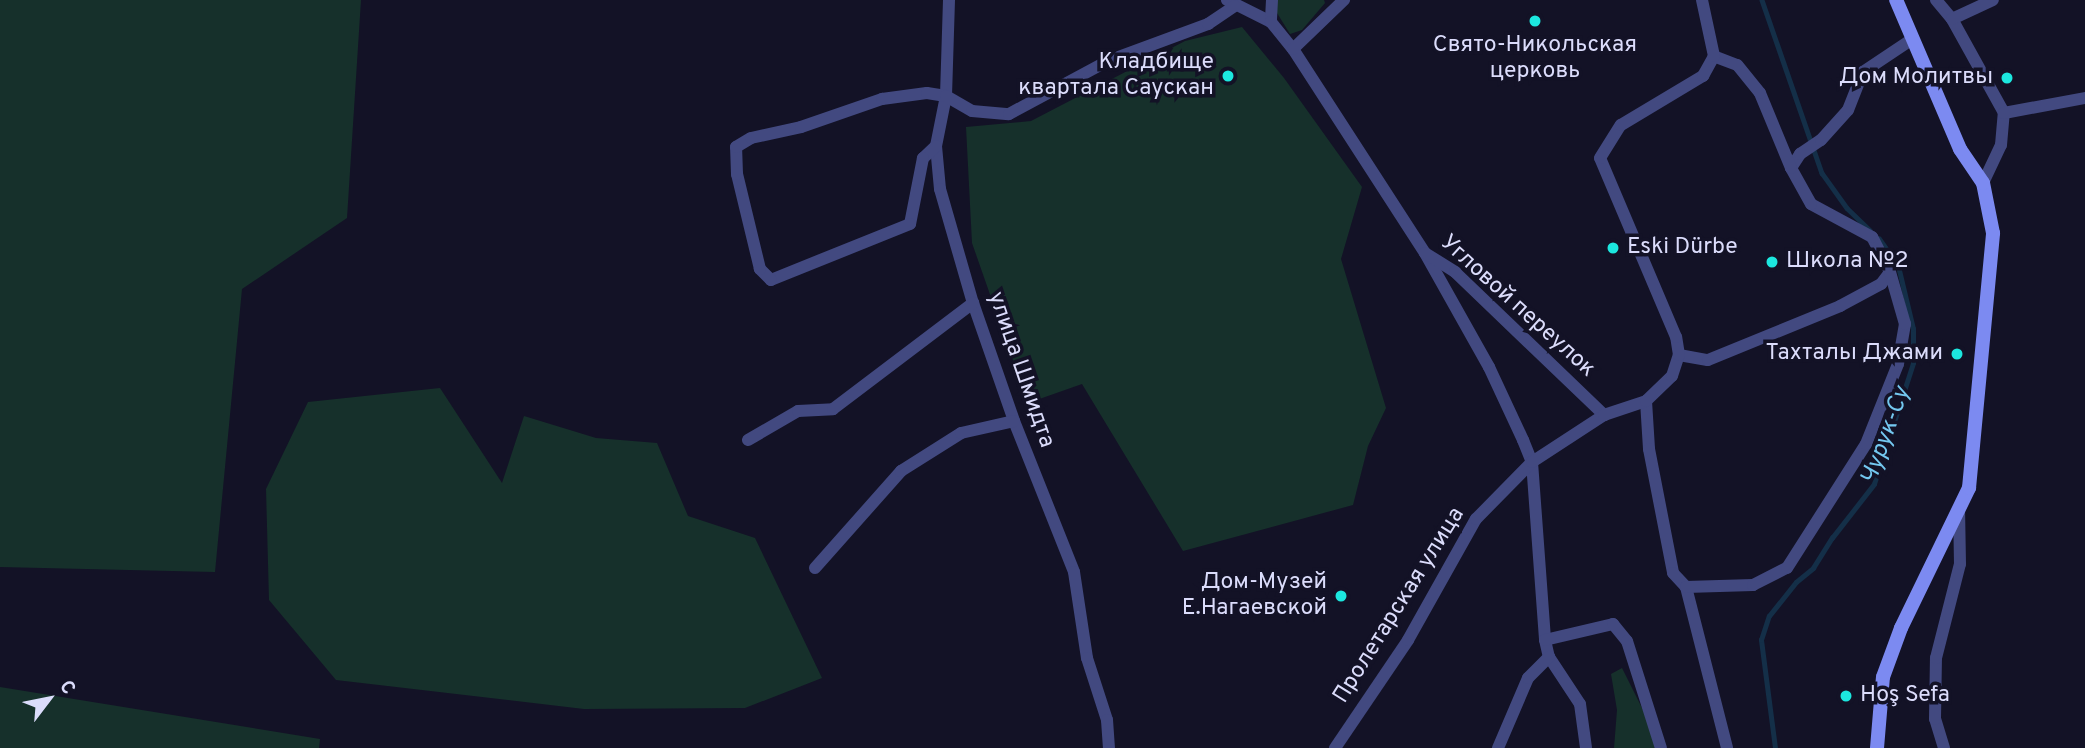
<!DOCTYPE html>
<meta charset="utf-8">
<style>
body{margin:0}
#map{position:relative;width:2085px;height:748px;overflow:hidden;background:#131226;font-family:Overpass,sans-serif}
div>[style]{position:absolute}
[style*='--x']{left:calc(var(--x)*1px);top:calc(var(--y)*1px);width:calc(var(--w)*1px);rotate:calc(var(--a)*1deg)}
.green>*{inset:0;background:#16302b}
.stream>*{height:4.5px;margin:-2.25px;padding:0 2.25px;transform-origin:2.25px;border-radius:2.25px;background:#142f48}
.minor>*{height:12px;margin:-6px;padding:0 6px;transform-origin:6px;border-radius:6px;background:#424980}
.secondary>*{height:14px;margin:-7px;padding:0 7px;transform-origin:7px;border-radius:7px;background:#7c8af1}
.dots>*{width:19px;height:19px;translate:-50% -50%;box-sizing:border-box;border:4px solid #131226;border-radius:50%}
span{translate:-50% -50%;white-space:nowrap;text-align:center;line-height:1.15;-webkit-text-stroke:7px #131226;paint-order:stroke}
.poi-label{font-size:23px;color:#dbdcfb}
.right{translate:-100% -50%;text-align:right}
.left{translate:0 -50%;text-align:left}
.street-label{font-size:23px;color:#dbdcfb}
.water-label{font-size:24px;color:#74c8f0;font-style:italic}
.north{position:absolute;left:14px;top:664px;width:70px;height:70px;-webkit-text-stroke:5px #131226;paint-order:stroke;rotate:58deg;font-size:19px;font-weight:700;line-height:28px;text-align:center;color:#dbdcfb}
.north::after{content:'';display:block;margin:auto;width:24px;height:32px;background:#dbdcfb;clip-path:polygon(50% 0,100% 100%,50% 72%,0 100%)}
</style>
<div id="map">
<div class="green">
<div style="clip-path:polygon(0 0,361px 0,347px 218px,242px 289px,215px 572px,0 567px)"></div>
<div style="clip-path:polygon(1277px 0,1324px 0,1325px 3px,1302px 30px,1290px 34px,1277px 13px)"></div>
<div style="clip-path:polygon(1242px 27px,1284px 78px,1362px 187px,1341px 259px,1386px 408px,1368px 446px,1353px 505px,1183px 551px,1082px 384px,1028px 403px,972px 243px,966px 127px,1031px 121px,1185px 41px)"></div>
<div style="clip-path:polygon(440px 388px,502px 483px,524px 416px,596px 438px,657px 443px,688px 516px,755px 538px,822px 678px,745px 708px,584px 709px,336px 680px,269px 600px,266px 489px,308px 402px)"></div>
<div style="clip-path:polygon(1622px 668px,1653px 730px,1655px 748px,1614px 748px,1617px 710px,1611px 674px)"></div>
<div style="clip-path:polygon(0 687px,320px 739px,319px 748px,0 748px)"></div>
</div>
<div class="stream">
<div style="--x:1762;--y:0;--w:183;--a:70.9"></div>
<div style="--x:1822;--y:173;--w:43;--a:54.5"></div>
<div style="--x:1847;--y:208;--w:32;--a:44"></div>
<div style="--x:1775;--y:748;--w:109;--a:-97.4"></div>
<div style="--x:1761;--y:640;--w:25;--a:-72"></div>
<div style="--x:1769;--y:616;--w:43;--a:-51.5"></div>
<div style="--x:1796;--y:582;--w:22;--a:-39"></div>
<div style="--x:1813;--y:568;--w:36;--a:-58"></div>
<div style="--x:1832;--y:538;--w:68;--a:-52.1"></div>
<div style="--x:1874;--y:484;--w:127;--a:-72.1"></div>
<div style="--x:1913;--y:363;--w:34;--a:-90"></div>
<div style="--x:1913;--y:329;--w:65;--a:-103.4"></div>
<div style="--x:1898;--y:266;--w:33;--a:-125"></div>
</div>
<div class="minor">
<div style="--x:949;--y:0;--w:96;--a:91.8"></div>
<div style="--x:946;--y:96;--w:51;--a:101.3"></div>
<div style="--x:936;--y:146;--w:43;--a:84.7"></div>
<div style="--x:940;--y:189;--w:119;--a:73.9"></div>
<div style="--x:973;--y:303;--w:125;--a:70.8"></div>
<div style="--x:1014;--y:421;--w:162;--a:68.3"></div>
<div style="--x:1074;--y:572;--w:87;--a:81.4"></div>
<div style="--x:1087;--y:658;--w:65;--a:72.1"></div>
<div style="--x:1107;--y:720;--w:28;--a:86"></div>
<div style="--x:1227;--y:0;--w:49;--a:26.6"></div>
<div style="--x:1272;--y:0;--w:22;--a:93"></div>
<div style="--x:1271;--y:22;--w:35;--a:51"></div>
<div style="--x:1293;--y:49;--w:243;--a:57.1"></div>
<div style="--x:1425;--y:253;--w:131;--a:60.7"></div>
<div style="--x:1489;--y:367;--w:81;--a:65"></div>
<div style="--x:1523;--y:440;--w:24;--a:68"></div>
<div style="--x:1532;--y:462;--w:178;--a:85.8"></div>
<div style="--x:1545;--y:640;--w:17;--a:77"></div>
<div style="--x:1549;--y:657;--w:56;--a:56.6"></div>
<div style="--x:1580;--y:704;--w:44;--a:82.2"></div>
<div style="--x:1936;--y:0;--w:25;--a:50"></div>
<div style="--x:1952;--y:19;--w:107;--a:61"></div>
<div style="--x:1952;--y:19;--w:45;--a:-24.9"></div>
<div style="--x:1293;--y:49;--w:71;--a:-43.9"></div>
<div style="--x:936;--y:146;--w:18;--a:137"></div>
<div style="--x:923;--y:158;--w:67;--a:101.1"></div>
<div style="--x:910;--y:224;--w:150;--a:158.1"></div>
<div style="--x:771;--y:280;--w:16;--a:-135"></div>
<div style="--x:760;--y:269;--w:98;--a:-103.6"></div>
<div style="--x:737;--y:174;--w:27;--a:-92"></div>
<div style="--x:736;--y:147;--w:17;--a:-31"></div>
<div style="--x:751;--y:138;--w:51;--a:-12.4"></div>
<div style="--x:801;--y:127;--w:86;--a:-19.1"></div>
<div style="--x:882;--y:99;--w:45;--a:-7.6"></div>
<div style="--x:927;--y:93;--w:19;--a:9"></div>
<div style="--x:946;--y:96;--w:30;--a:30"></div>
<div style="--x:972;--y:111;--w:37;--a:5"></div>
<div style="--x:1009;--y:114;--w:112;--a:-28.2"></div>
<div style="--x:1108;--y:61;--w:107;--a:-20.3"></div>
<div style="--x:1208;--y:24;--w:32;--a:-34"></div>
<div style="--x:1791;--y:168;--w:17;--a:-57"></div>
<div style="--x:1800;--y:154;--w:25;--a:-34"></div>
<div style="--x:1821;--y:140;--w:40;--a:-48"></div>
<div style="--x:1848;--y:110;--w:41;--a:-68.5"></div>
<div style="--x:1863;--y:72;--w:58;--a:-33.7"></div>
<div style="--x:1983;--y:183;--w:42;--a:-64.7"></div>
<div style="--x:2001;--y:145;--w:32;--a:-85"></div>
<div style="--x:2004;--y:113;--w:82;--a:-10.5"></div>
<div style="--x:1425;--y:253;--w:36;--a:32"></div>
<div style="--x:1455;--y:272;--w:207;--a:43.8"></div>
<div style="--x:1679;--y:355;--w:29;--a:10"></div>
<div style="--x:1708;--y:360;--w:143;--a:-22.2"></div>
<div style="--x:1840;--y:306;--w:47;--a:-28.2"></div>
<div style="--x:1881;--y:284;--w:15;--a:-53"></div>
<div style="--x:1646;--y:401;--w:48;--a:86.4"></div>
<div style="--x:1649;--y:449;--w:126;--a:79"></div>
<div style="--x:1673;--y:573;--w:19;--a:47"></div>
<div style="--x:1686;--y:587;--w:166;--a:75.7"></div>
<div style="--x:748;--y:440;--w:58;--a:-30.1"></div>
<div style="--x:798;--y:411;--w:35;--a:-3"></div>
<div style="--x:833;--y:409;--w:176;--a:-37.1"></div>
<div style="--x:815;--y:568;--w:130;--a:-48.4"></div>
<div style="--x:901;--y:471;--w:71;--a:-32.3"></div>
<div style="--x:961;--y:433;--w:54;--a:-12.8"></div>
<div style="--x:1686;--y:587;--w:67;--a:-1.7"></div>
<div style="--x:1753;--y:585;--w:38;--a:-27"></div>
<div style="--x:1787;--y:568;--w:147;--a:-57.5"></div>
<div style="--x:1866;--y:444;--w:86;--a:-68.2"></div>
<div style="--x:1898;--y:364;--w:41;--a:-80.1"></div>
<div style="--x:1905;--y:324;--w:54;--a:-106.1"></div>
<div style="--x:1890;--y:272;--w:39;--a:-117"></div>
<div style="--x:1872;--y:237;--w:69;--a:-151.6"></div>
<div style="--x:1811;--y:204;--w:41;--a:-119.1"></div>
<div style="--x:1791;--y:168;--w:81;--a:-112.5"></div>
<div style="--x:1760;--y:93;--w:36;--a:-129"></div>
<div style="--x:1737;--y:65;--w:25;--a:-159"></div>
<div style="--x:1545;--y:640;--w:70;--a:-13.2"></div>
<div style="--x:1613;--y:624;--w:22;--a:51"></div>
<div style="--x:1627;--y:641;--w:112;--a:72.4"></div>
<div style="--x:1335;--y:748;--w:130;--a:-55.9"></div>
<div style="--x:1408;--y:640;--w:139;--a:-60.7"></div>
<div style="--x:1476;--y:519;--w:80;--a:-45.5"></div>
<div style="--x:1532;--y:462;--w:86;--a:-33.1"></div>
<div style="--x:1604;--y:415;--w:44;--a:-18.4"></div>
<div style="--x:1646;--y:401;--w:36;--a:-44"></div>
<div style="--x:1672;--y:376;--w:22;--a:-72"></div>
<div style="--x:1679;--y:355;--w:18;--a:-99"></div>
<div style="--x:1676;--y:337;--w:194;--a:-113"></div>
<div style="--x:1600;--y:158;--w:39;--a:-58"></div>
<div style="--x:1621;--y:125;--w:96;--a:-30.9"></div>
<div style="--x:1703;--y:76;--w:23;--a:-61"></div>
<div style="--x:1714;--y:56;--w:57;--a:-102.1"></div>
<div style="--x:1498;--y:748;--w:76;--a:-66.8"></div>
<div style="--x:1528;--y:678;--w:30;--a:-45"></div>
<div style="--x:1944;--y:748;--w:30;--a:-107"></div>
<div style="--x:1935;--y:719;--w:61;--a:-89.1"></div>
<div style="--x:1936;--y:658;--w:97;--a:-75.7"></div>
<div style="--x:1960;--y:564;--w:56;--a:-91"></div>
</div>
<div class="secondary">
<div style="--x:1877;--y:748;--w:71;--a:-85.2"></div>
<div style="--x:1883;--y:677;--w:52;--a:-69.8"></div>
<div style="--x:1901;--y:628;--w:156;--a:-64.1"></div>
<div style="--x:1969;--y:488;--w:256;--a:-84.6"></div>
<div style="--x:1993;--y:233;--w:51;--a:-101.3"></div>
<div style="--x:1983;--y:183;--w:41;--a:-124.1"></div>
<div style="--x:1960;--y:149;--w:162;--a:-113.2"></div>
</div>
<div class="dots">
<div style="left:1535px;top:21px;background:#1ce7df"></div>
<div style="left:1228px;top:76px;background:#1ce7df"></div>
<div style="left:2007px;top:78px;background:#1ce7df"></div>
<div style="left:1613px;top:248px;background:#1ce7df"></div>
<div style="left:1772px;top:262px;background:#1ce7df"></div>
<div style="left:1957px;top:354px;background:#1ce7df"></div>
<div style="left:1341px;top:596px;background:#1ce7df"></div>
<div style="left:1846px;top:696px;background:#1ce7df"></div>
</div>
<div class="poi-label">
<span style="left:1535px;top:59px">Свято-Никольская<br>церковь</span>
<span class="right" style="left:1214px;top:76px">Кладбище<br>квартала Саускан</span>
<span class="right" style="left:1993px;top:78px">Дом Молитвы</span>
<span class="left" style="left:1627px;top:248px">Eski Dürbe</span>
<span class="left" style="left:1786px;top:262px">Школа №2</span>
<span class="right" style="left:1943px;top:354px">Тахталы Джами</span>
<span class="right" style="left:1327px;top:596px">Дом-Музей<br>Е.Нагаевской</span>
<span class="left" style="left:1860px;top:696px">Hoş Sefa</span>
</div>
<div class="street-label">
<span style="left:1517px;top:307px;rotate:42deg">Угловой переулок</span>
<span style="left:1020px;top:370px;rotate:71deg">улица Шмидта</span>
<span style="left:1400px;top:606px;rotate:-58deg">Пролетарская улица</span>
</div>
<div class="water-label">
<span style="left:1887px;top:436px;rotate:-70deg">Чурук-Су</span>
</div>
<div class="north">С</div>
</div>
